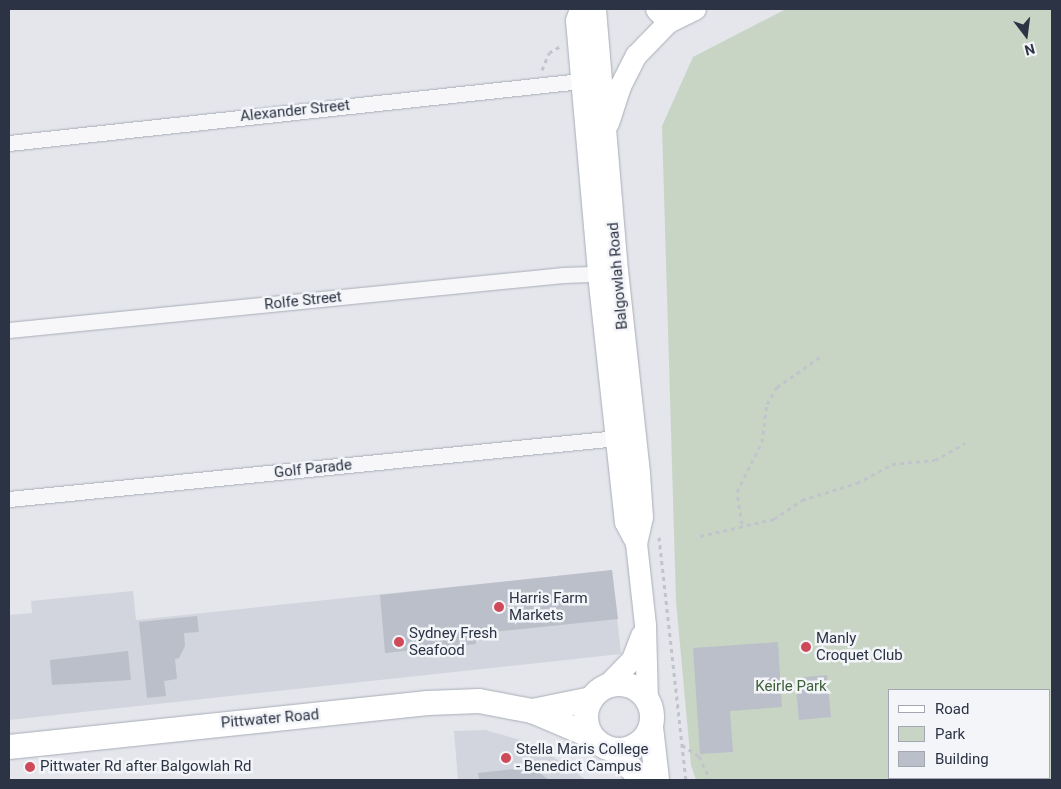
<!DOCTYPE html>
<style>
body{margin:0}
#map{position:relative;width:1061px;height:789px;overflow:hidden;background:#e4e6ec;font-family:Roboto,sans-serif}
div>[style]{position:absolute}
[style*='--x']{left:calc(var(--x)*1px);top:calc(var(--y)*1px);width:calc(var(--w)*1px);rotate:calc(var(--a)*1deg)}
.built>*{inset:0;background:#d2d5dd}
.green>*{inset:0;background:#c8d5c5}
.building>*{inset:0;background:#bbbfc9}
.path>*{height:3px;margin-top:-1.5px;transform-origin:0;background:repeating-linear-gradient(90deg,#c2c4cb 0 4px,transparent 0 8px)}
.roads{filter:drop-shadow(0 0 1px #a9adb6) drop-shadow(0 0 1px #a9adb6)}
.minor>*{height:15px;margin:-7.5px;padding:0 7.5px;transform-origin:7.5px;border-radius:7.5px;background:#f7f7fa}
.secondary>*{height:21px;margin:-10.5px;padding:0 10.5px;transform-origin:10.5px;border-radius:10.5px;background:#fff}
.primary>*{height:24px;margin:-12px;padding:0 12px;transform-origin:12px;border-radius:12px;background:#fff}
.primary>.ring{margin:-12px;padding:0;box-sizing:content-box;background:none;border:24px solid #fff;border-radius:50%}
.dots>*{width:14px;height:14px;translate:-50% -50%;box-sizing:border-box;border:2px solid #f4f5f9;border-radius:50%}
span{translate:-50% -50%;white-space:nowrap;text-align:center;line-height:1.15;-webkit-text-stroke:5px #f4f5f9;paint-order:stroke}
.street-label{font-size:15px;color:#2b3344}
.poi-label{font-size:15px;color:#2b3344}
.left{translate:0 -50%;text-align:left}
.park-label{font-size:15px;color:#3e6038}
.frame{position:absolute;inset:0;border:10px solid #2b3344;pointer-events:none}
.legend{position:absolute;left:888px;top:689px;width:162px;height:90px;box-sizing:border-box;background:#f4f5f9;border:1px solid #a4a7b1;margin:0;padding:6px 9px;list-style:none;font-size:15px;color:#2b3344}
.legend li{display:flex;align-items:center;gap:10px;height:25px}
.legend b{width:25px;border:1px solid #a4a7b1}
.north{position:absolute;left:1001px;top:10px;width:50px;height:50px;-webkit-text-stroke:4px #f4f5f9;paint-order:stroke;rotate:165deg;font-size:14px;font-weight:700;line-height:20px;text-align:center;color:#2b3344}
.north::after{content:'';display:block;margin:auto;width:18px;height:22px;background:#2b3344;clip-path:polygon(50% 0,100% 100%,50% 72%,0 100%)}
</style>
<div id="map">
<div class="built">
<div style="clip-path:polygon(612px 570px,621px 654px,9px 720px,9px 615px,32px 613px,31px 601px,133px 591px,136px 620px)"></div>
<div style="clip-path:polygon(485px 730px,535px 744px,586px 780px,458px 780px,454px 731px)"></div>
</div>
<div class="green">
<div style="clip-path:polygon(evenodd,786px 9px,1052px 9px,1052px 780px,696px 780px,691px 765px,676px 601px,662px 126px,693px 57px,786px 9px,890px 690px,1050px 690px,1050px 778px,890px 778px,890px 690px)"></div>
</div>
<div class="building">
<div style="clip-path:polygon(612px 570px,618px 619px,475px 634px,476px 644px,385px 653px,380px 595px)"></div>
<div style="clip-path:polygon(197px 616px,199px 632px,184px 633px,185px 646px,179px 658px,175px 659px,177px 679px,164px 681px,166px 696px,147px 698px,139px 622px)"></div>
<div style="clip-path:polygon(778px 642px,782px 707px,730px 711px,733px 752px,700px 754px,693px 648px)"></div>
<div style="clip-path:polygon(128px 651px,131px 680px,52px 685px,50px 660px)"></div>
<div style="clip-path:polygon(827px 675px,831px 717px,799px 720px,795px 678px)"></div>
<div style="clip-path:polygon(532px 767px,549px 780px,479px 780px,478px 773px)"></div>
</div>
<div class="path">
<div style="--x:542;--y:70;--w:18;--a:-68"></div>
<div style="--x:549;--y:53;--w:12;--a:-31"></div>
<div style="--x:742;--y:524;--w:32;--a:-99"></div>
<div style="--x:737;--y:492;--w:56;--a:-63.4"></div>
<div style="--x:762;--y:442;--w:38;--a:-83"></div>
<div style="--x:767;--y:404;--w:20;--a:-60"></div>
<div style="--x:777;--y:387;--w:52;--a:-34.9"></div>
<div style="--x:700;--y:536;--w:76;--a:-12.9"></div>
<div style="--x:774;--y:519;--w:34;--a:-34"></div>
<div style="--x:802;--y:500;--w:58;--a:-17.2"></div>
<div style="--x:857;--y:483;--w:40;--a:-28"></div>
<div style="--x:892;--y:464;--w:43;--a:-5.3"></div>
<div style="--x:935;--y:460;--w:35;--a:-29"></div>
<div style="--x:659;--y:537;--w:244;--a:83.7"></div>
<div style="--x:682;--y:745;--w:20;--a:33"></div>
<div style="--x:699;--y:756;--w:26;--a:65"></div>
</div>
<div class="roads">
<div class="minor">
<div style="--x:9;--y:143;--w:575;--a:-6.19"></div>
<div style="--x:9;--y:330;--w:557;--a:-5.67"></div>
<div style="--x:563;--y:275;--w:35;--a:-2"></div>
<div style="--x:9;--y:499;--w:611;--a:-5.73"></div>
</div>
<div class="secondary">
<div style="--x:580;--y:9;--w:12;--a:110"></div>
<div style="--x:576;--y:20;--w:255;--a:85"></div>
<div style="--x:598;--y:274;--w:249;--a:83.8"></div>
<div style="--x:625;--y:522;--w:24;--a:62"></div>
<div style="--x:595;--y:9;--w:262;--a:85.2"></div>
<div style="--x:617;--y:270;--w:204;--a:83.8"></div>
<div style="--x:639;--y:473;--w:44;--a:86.1"></div>
<div style="--x:642;--y:517;--w:27;--a:103"></div>
<div style="--x:636;--y:543;--w:82;--a:83.7"></div>
<div style="--x:645;--y:625;--w:75;--a:88.5"></div>
<div style="--x:656;--y:9;--w:18;--a:47"></div>
<div style="--x:608;--y:123;--w:39;--a:-72"></div>
<div style="--x:620;--y:86;--w:35;--a:-63"></div>
<div style="--x:636;--y:55;--w:46;--a:-45.9"></div>
<div style="--x:668;--y:22;--w:30;--a:-26"></div>
<div style="--x:605;--y:687;--w:39;--a:-46"></div>
<div style="--x:632;--y:659;--w:26;--a:-69"></div>
</div>
<div class="primary">
<div class="ring" style="left:586px;top:684px;width:42px;height:42px"></div>
<div style="--x:532;--y:711;--w:60;--a:-11.5"></div>
<div style="--x:651;--y:727;--w:53;--a:83.5"></div>
<div style="--x:9;--y:747;--w:421;--a:-6"></div>
<div style="--x:428;--y:703;--w:51;--a:-2.2"></div>
<div style="--x:479;--y:701;--w:54;--a:10.7"></div>
<div style="--x:532;--y:711;--w:64;--a:23"></div>
<div style="--x:615;--y:751;--w:40;--a:47"></div>
</div>
</div>
<div class="dots">
<div style="left:499px;top:607px;background:#cf4a58"></div>
<div style="left:399px;top:642px;background:#cf4a58"></div>
<div style="left:806px;top:647px;background:#cf4a58"></div>
<div style="left:506px;top:758px;background:#cf4a58"></div>
<div style="left:30px;top:767px;background:#cf4a58"></div>
</div>
<div class="street-label">
<span style="left:295px;top:111px;rotate:-6deg">Alexander Street</span>
<span style="left:618px;top:276px;rotate:-95deg">Balgowlah Road</span>
<span style="left:303px;top:301px;rotate:-6deg">Rolfe Street</span>
<span style="left:313px;top:469px;rotate:-6deg">Golf Parade</span>
<span style="left:270px;top:719px;rotate:-5deg">Pittwater Road</span>
</div>
<div class="poi-label">
<span class="left" style="left:509px;top:607px">Harris Farm<br>Markets</span>
<span class="left" style="left:409px;top:642px">Sydney Fresh<br>Seafood</span>
<span class="left" style="left:816px;top:647px">Manly<br>Croquet Club</span>
<span class="left" style="left:516px;top:758px">Stella Maris College<br>- Benedict Campus</span>
<span class="left" style="left:40px;top:767px">Pittwater Rd after Balgowlah Rd</span>
</div>
<div class="park-label">
<span style="left:791px;top:687px">Keirle Park</span>
</div>
<div class="frame"></div>
<ul class="legend">
<li><b style="height:6px;background:#fff"></b>Road</li>
<li><b style="height:14px;background:#c8d5c5"></b>Park</li>
<li><b style="height:14px;background:#bbbfc9"></b>Building</li>
</ul>
<div class="north">N</div>
</div>
